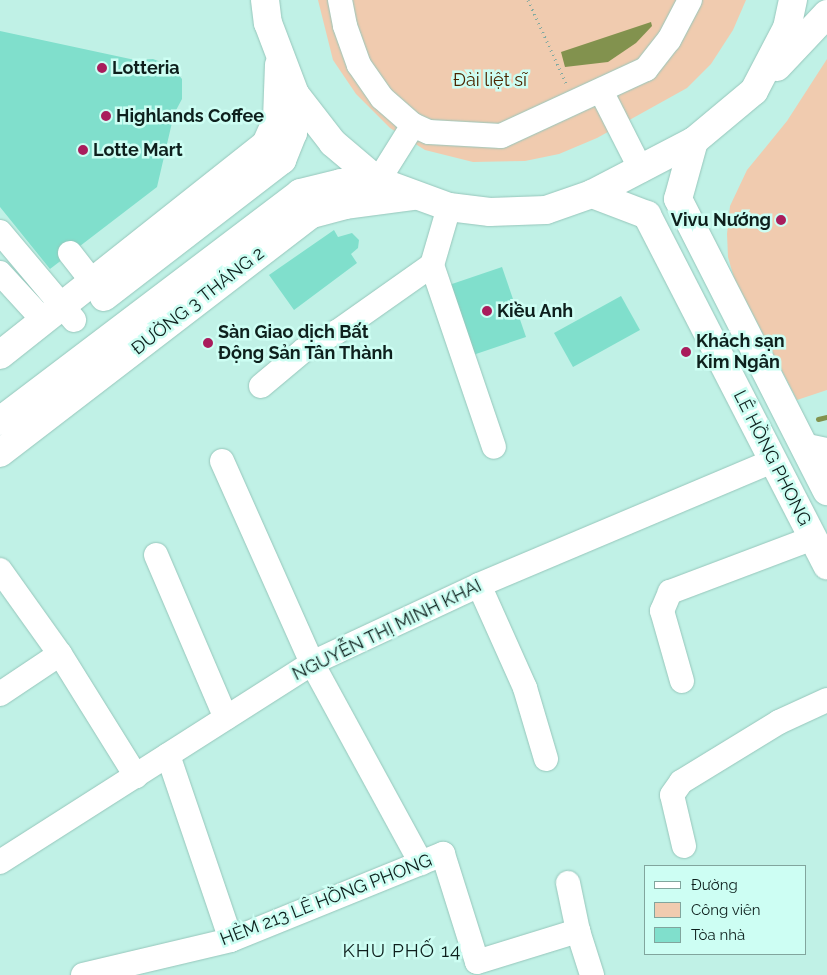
<!DOCTYPE html>
<meta charset="utf-8">
<style>
body{margin:0}
#map{position:relative;width:827px;height:975px;overflow:hidden;background:#c0f1e6;font-family:Raleway,sans-serif}
div>[style]{position:absolute}
[style*='--x']{left:calc(var(--x)*1px);top:calc(var(--y)*1px);width:calc(var(--w)*1px);rotate:calc(var(--a)*1deg)}
.green>*{inset:0;background:#f0cbaf}
.water>*{inset:0;background:#82924e}
.stream>*{height:5px;margin:-2.5px;padding:0 2.5px;transform-origin:2.5px;border-radius:2.5px;background:#82924e}
.building>*{inset:0;background:#80dfcc}
.path>*{height:3px;margin-top:-1.5px;transform-origin:0;background:repeating-linear-gradient(90deg,#82a9a0 0 1px,transparent 0 5px)}
.roads{filter:drop-shadow(0 0 1px #96c6bb) drop-shadow(0 0 1px #96c6bb)}
.minor>*{height:24px;margin:-12px;padding:0 12px;transform-origin:12px;border-radius:12px;background:#fff}
.major>*{height:28px;margin:-14px;padding:0 14px;transform-origin:14px;border-radius:14px;background:#fff}
.dots>*{width:14px;height:14px;translate:-50% -50%;box-sizing:border-box;border:2px solid #cdfef3;border-radius:50%}
span{translate:-50% -50%;white-space:nowrap;text-align:center;line-height:1.15;-webkit-text-stroke:5px #cdfef3;paint-order:stroke}
.poi-label{font-size:18px;color:#0e201d;font-weight:700}
.left{translate:0 -50%;text-align:left}
.right{translate:-100% -50%;text-align:right}
.park-label{font-size:18px;color:#4b2500}
.street-label{font-size:18px;color:#0e201d}
.neighbourhood-label{font-size:19px;color:#0e201d;letter-spacing:1px}
.legend{position:absolute;left:644px;top:865px;width:162px;height:90px;box-sizing:border-box;background:#cdfef3;border:1px solid #81a59d;margin:0;padding:6px 9px;list-style:none;font-size:15px;color:#0e201d}
.legend li{display:flex;align-items:center;gap:10px;height:25px}
.legend b{width:25px;border:1px solid #81a59d}
</style>
<div id="map">
<div class="green">
<div style="clip-path:polygon(318px 0,746px 0,733px 30px,711px 64px,687px 88px,597px 138px,559px 154px,525px 161px,473px 162px,425px 150px,390px 128px,356px 94px,333px 60px)"></div>
<div style="clip-path:polygon(827px 59px,827px 390px,797px 400px,734px 278px,728px 257px,727px 234px,730px 206px,747px 170px,787px 121px)"></div>
</div>
<div class="water">
<div style="clip-path:polygon(651px 22px,652px 26px,636px 43px,608px 62px,565px 67px,561px 52px)"></div>
</div>
<div class="stream">
<div style="--x:818;--y:419;--w:9;--a:-13"></div>
</div>
<div class="building">
<div style="clip-path:polygon(0 31px,135px 60px,153px 59px,171px 66px,182px 79px,182px 99px,174px 114px,157px 187px,50px 269px,0 207px)"></div>
<div style="clip-path:polygon(334px 230px,338px 237px,352px 233px,359px 240px,358px 248px,351px 254px,357px 263px,294px 310px,269px 275px)"></div>
<div style="clip-path:polygon(502px 267px,526px 337px,473px 355px,449px 285px)"></div>
<div style="clip-path:polygon(621px 296px,640px 330px,573px 367px,554px 333px)"></div>
</div>
<div class="path">
<div style="--x:528;--y:0;--w:94;--a:65.4"></div>
</div>
<div class="roads">
<div class="minor">
<div style="--x:340;--y:0;--w:26;--a:79"></div>
<div style="--x:345;--y:26;--w:41;--a:70.3"></div>
<div style="--x:359;--y:65;--w:40;--a:55.1"></div>
<div style="--x:382;--y:98;--w:41;--a:41.1"></div>
<div style="--x:413;--y:125;--w:17;--a:24"></div>
<div style="--x:429;--y:132;--w:72;--a:3.2"></div>
<div style="--x:501;--y:136;--w:160;--a:-24.8"></div>
<div style="--x:646;--y:69;--w:37;--a:-52"></div>
<div style="--x:669;--y:40;--w:45;--a:-62.3"></div>
<div style="--x:601;--y:91;--w:89;--a:63.1"></div>
<div style="--x:378;--y:181;--w:66;--a:-58"></div>
<div style="--x:449;--y:207;--w:60;--a:106.3"></div>
<div style="--x:432;--y:265;--w:192;--a:71.2"></div>
<div style="--x:0;--y:232;--w:115;--a:49.9"></div>
<div style="--x:70;--y:253;--w:37;--a:52"></div>
<div style="--x:0;--y:273;--w:65;--a:47.5"></div>
<div style="--x:261;--y:386;--w:56;--a:-39.9"></div>
<div style="--x:304;--y:350;--w:38;--a:-29"></div>
<div style="--x:337;--y:332;--w:116;--a:-35.2"></div>
<div style="--x:803;--y:445;--w:25;--a:12"></div>
<div style="--x:222;--y:461;--w:221;--a:66"></div>
<div style="--x:312;--y:663;--w:228;--a:61.4"></div>
<div style="--x:156;--y:555;--w:177;--a:66.8"></div>
<div style="--x:0;--y:570;--w:103;--a:54.5"></div>
<div style="--x:60;--y:654;--w:144;--a:58.1"></div>
<div style="--x:479;--y:585;--w:113;--a:65.9"></div>
<div style="--x:525;--y:688;--w:74;--a:73.5"></div>
<div style="--x:682;--y:681;--w:73;--a:-105.9"></div>
<div style="--x:662;--y:611;--w:21;--a:-67"></div>
<div style="--x:670;--y:592;--w:153;--a:-20.7"></div>
<div style="--x:0;--y:694;--w:72;--a:-33.7"></div>
<div style="--x:168;--y:755;--w:195;--a:71.2"></div>
<div style="--x:684;--y:846;--w:52;--a:-103.2"></div>
<div style="--x:672;--y:795;--w:16;--a:-55"></div>
<div style="--x:681;--y:782;--w:115;--a:-31.5"></div>
<div style="--x:779;--y:722;--w:53;--a:-24.6"></div>
<div style="--x:0;--y:862;--w:370;--a:-32.5"></div>
<div style="--x:312;--y:663;--w:184;--a:-25"></div>
<div style="--x:479;--y:585;--w:319;--a:-22.9"></div>
<div style="--x:568;--y:883;--w:49;--a:78.2"></div>
<div style="--x:83;--y:975;--w:152;--a:-13.3"></div>
<div style="--x:231;--y:940;--w:229;--a:-22.1"></div>
<div style="--x:443;--y:854;--w:113;--a:72.5"></div>
<div style="--x:477;--y:962;--w:106;--a:-17.1"></div>
<div style="--x:578;--y:931;--w:46;--a:72.3"></div>
</div>
<div class="major">
<div style="--x:265;--y:0;--w:23;--a:83"></div>
<div style="--x:268;--y:23;--w:76;--a:69.2"></div>
<div style="--x:295;--y:94;--w:62;--a:52.2"></div>
<div style="--x:333;--y:143;--w:59;--a:40.2"></div>
<div style="--x:378;--y:181;--w:76;--a:20.1"></div>
<div style="--x:449;--y:207;--w:41;--a:7"></div>
<div style="--x:490;--y:212;--w:56;--a:-2"></div>
<div style="--x:546;--y:210;--w:49;--a:-19.2"></div>
<div style="--x:592;--y:194;--w:115;--a:-27.5"></div>
<div style="--x:694;--y:141;--w:78;--a:-39.8"></div>
<div style="--x:754;--y:91;--w:71;--a:-62.4"></div>
<div style="--x:787;--y:28;--w:29;--a:-78"></div>
<div style="--x:777;--y:67;--w:73;--a:-46.7"></div>
<div style="--x:694;--y:141;--w:60;--a:105.4"></div>
<div style="--x:678;--y:199;--w:328;--a:63"></div>
<div style="--x:592;--y:194;--w:59;--a:20.9"></div>
<div style="--x:647;--y:215;--w:394;--a:62.8"></div>
<div style="--x:104;--y:297;--w:225;--a:-37.6"></div>
<div style="--x:282;--y:160;--w:29;--a:-68"></div>
<div style="--x:293;--y:133;--w:39;--a:-87"></div>
<div style="--x:0;--y:355;--w:340;--a:-38.4"></div>
<div style="--x:266;--y:144;--w:27;--a:-66"></div>
<div style="--x:277;--y:119;--w:54;--a:-87.9"></div>
<div style="--x:0;--y:421;--w:377;--a:-37.2"></div>
<div style="--x:300;--y:193;--w:42;--a:-13.7"></div>
<div style="--x:341;--y:183;--w:37;--a:-3"></div>
<div style="--x:0;--y:453;--w:393;--a:-37.5"></div>
<div style="--x:312;--y:214;--w:34;--a:-15"></div>
<div style="--x:345;--y:205;--w:69;--a:-7.5"></div>
</div>
</div>
<div class="dots">
<div style="left:102px;top:68px;background:#a91c5c"></div>
<div style="left:106px;top:116px;background:#a91c5c"></div>
<div style="left:83px;top:150px;background:#a91c5c"></div>
<div style="left:781px;top:220px;background:#a91c5c"></div>
<div style="left:487px;top:311px;background:#a91c5c"></div>
<div style="left:208px;top:343px;background:#a91c5c"></div>
<div style="left:686px;top:352px;background:#a91c5c"></div>
</div>
<div class="poi-label">
<span class="left" style="left:112px;top:68px">Lotteria</span>
<span class="left" style="left:116px;top:116px">Highlands Coffee</span>
<span class="left" style="left:93px;top:150px">Lotte Mart</span>
<span class="right" style="left:771px;top:220px">Vivu Nướng</span>
<span class="left" style="left:497px;top:311px">Kiều Anh</span>
<span class="left" style="left:218px;top:343px">Sàn Giao dịch Bất<br>Động Sản Tân Thành</span>
<span class="left" style="left:696px;top:352px">Khách sạn<br>Kim Ngân</span>
</div>
<div class="park-label">
<span style="left:490px;top:80px">Đài liệt sĩ</span>
</div>
<div class="street-label">
<span style="left:198px;top:301px;rotate:-38deg">ĐƯỜNG 3 THÁNG 2</span>
<span style="left:772px;top:458px;rotate:63deg">LÊ HỒNG PHONG</span>
<span style="left:387px;top:630px;rotate:-26deg">NGUYỄN THỊ MINH KHAI</span>
<span style="left:326px;top:900px;rotate:-21deg">HẺM 213 LÊ HỒNG PHONG</span>
</div>
<div class="neighbourhood-label">
<span style="left:402px;top:951px">KHU PHỐ 14</span>
</div>
<ul class="legend">
<li><b style="height:6px;background:#fff"></b>Đường</li>
<li><b style="height:14px;background:#f0cbaf"></b>Công viên</li>
<li><b style="height:14px;background:#80dfcc"></b>Tòa nhà</li>
</ul>
</div>
